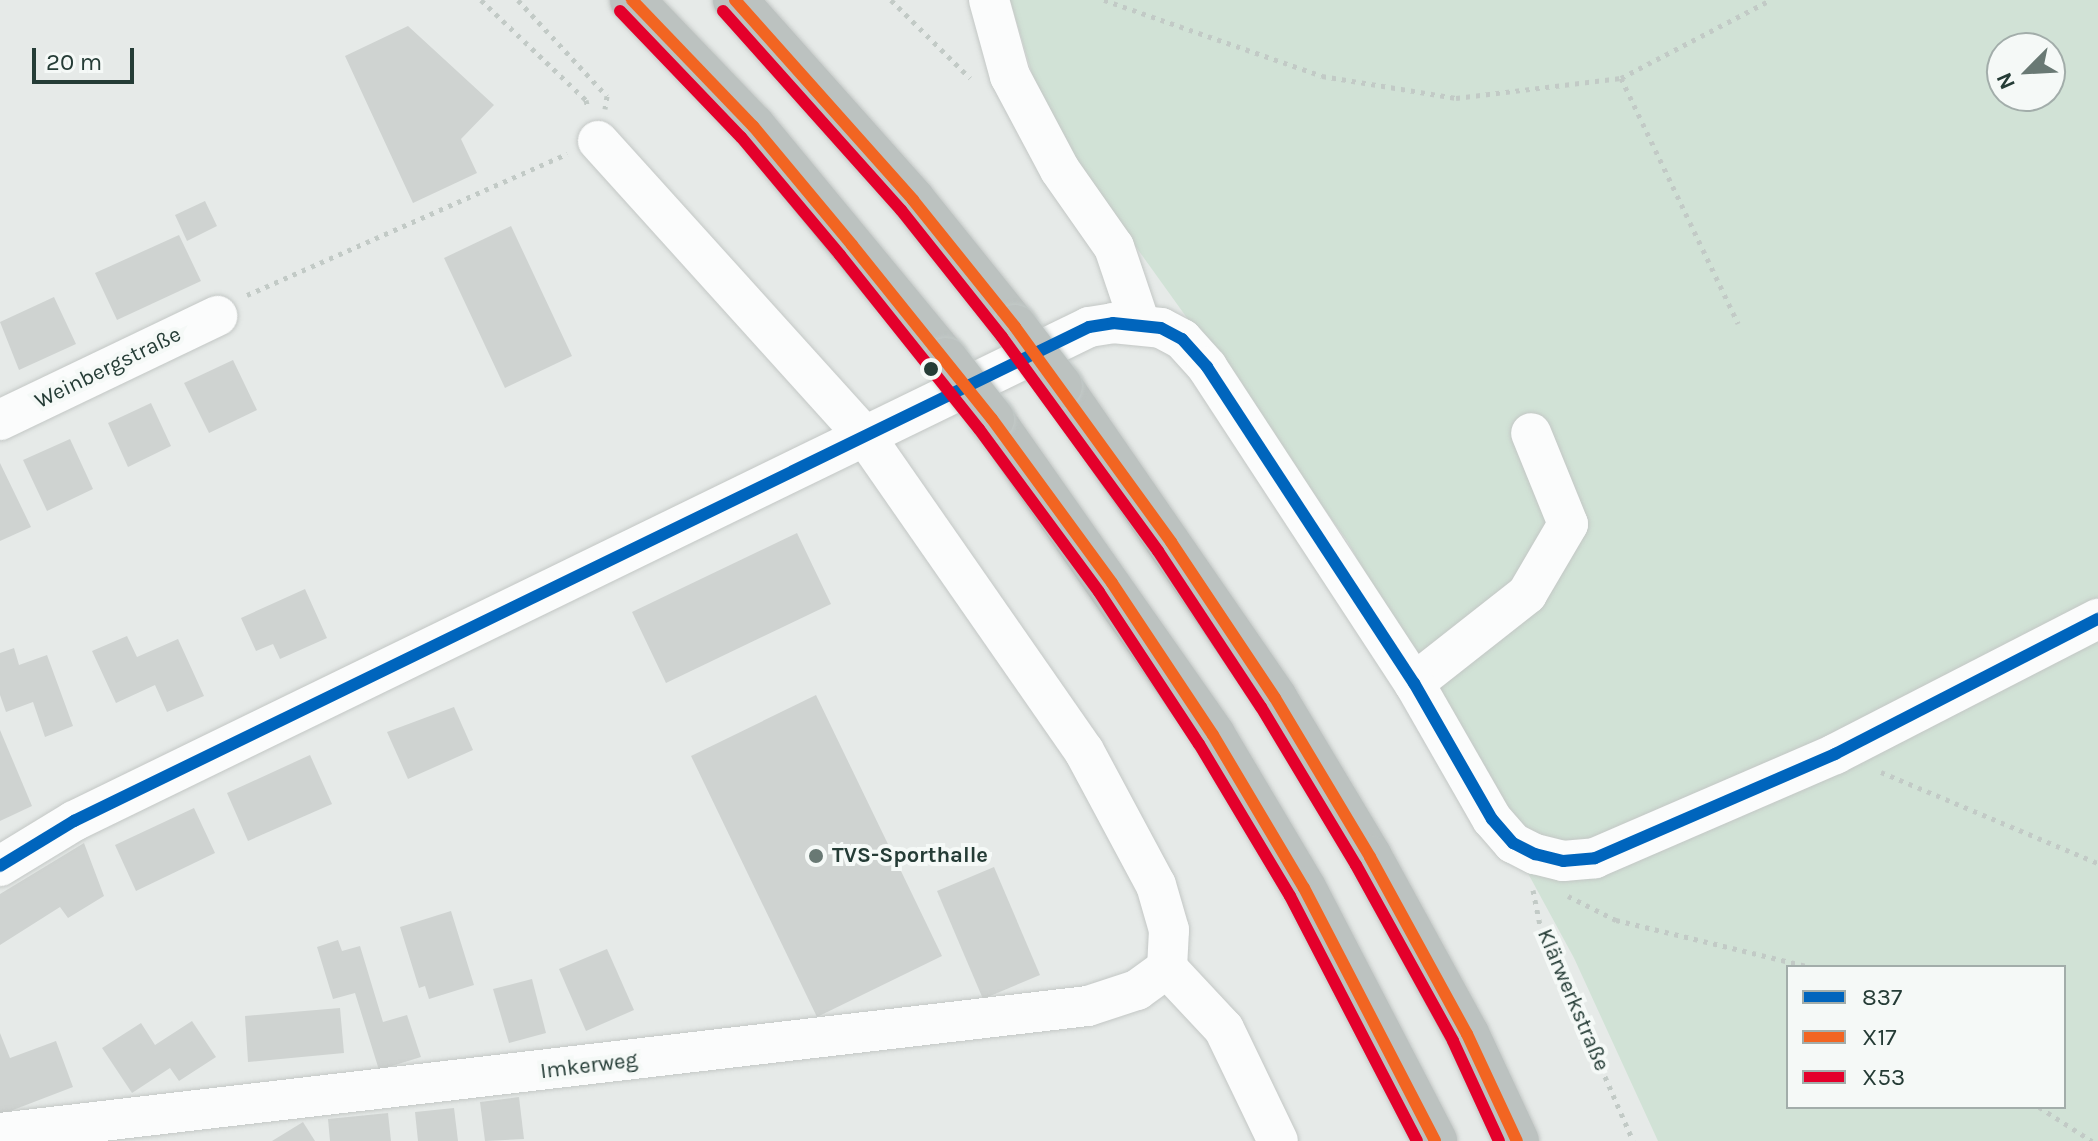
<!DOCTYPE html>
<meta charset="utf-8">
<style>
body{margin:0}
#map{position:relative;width:2098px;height:1141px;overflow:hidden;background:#e6eae8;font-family:Karla,sans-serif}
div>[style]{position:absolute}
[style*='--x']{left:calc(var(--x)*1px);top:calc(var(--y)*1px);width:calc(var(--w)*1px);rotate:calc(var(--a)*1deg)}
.green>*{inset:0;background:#d1e2d6}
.building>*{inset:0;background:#cfd3d1}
.path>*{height:5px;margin-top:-2.5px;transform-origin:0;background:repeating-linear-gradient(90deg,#c2cac6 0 4px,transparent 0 10px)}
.roads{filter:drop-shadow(0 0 2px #c3c7c5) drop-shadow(0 0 2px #c3c7c5)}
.minor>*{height:40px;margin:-20px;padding:0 20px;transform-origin:20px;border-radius:20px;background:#fbfcfc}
.highway>*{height:44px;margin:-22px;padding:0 22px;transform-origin:22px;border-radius:22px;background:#bcc2c0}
.bridges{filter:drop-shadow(0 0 2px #c2c9c7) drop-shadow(0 0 2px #c2c9c7)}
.highway-bridge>*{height:44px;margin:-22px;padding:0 22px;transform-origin:22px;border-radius:22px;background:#bcc2c0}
.bus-1>*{height:12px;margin:-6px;padding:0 6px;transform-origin:6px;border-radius:6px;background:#0065bd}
.bus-2>*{height:12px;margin:-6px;padding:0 6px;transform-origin:6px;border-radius:6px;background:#f26522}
.bus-3>*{height:12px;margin:-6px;padding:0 6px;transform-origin:6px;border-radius:6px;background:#e4002b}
.dots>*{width:22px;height:22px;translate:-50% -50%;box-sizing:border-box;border:4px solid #f5f9f7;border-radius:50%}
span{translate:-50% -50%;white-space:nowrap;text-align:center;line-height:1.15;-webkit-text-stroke:8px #f5f9f7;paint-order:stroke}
.street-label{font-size:22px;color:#253c36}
.poi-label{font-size:22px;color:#253c36;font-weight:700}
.left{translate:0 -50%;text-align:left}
.legend{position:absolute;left:1786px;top:965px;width:280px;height:144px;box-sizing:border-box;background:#f5f9f7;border:2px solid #a2adaa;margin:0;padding:10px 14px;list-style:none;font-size:24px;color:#253c36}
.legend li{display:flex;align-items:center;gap:16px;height:40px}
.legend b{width:40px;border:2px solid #a2adaa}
.north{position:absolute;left:1986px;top:32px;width:80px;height:80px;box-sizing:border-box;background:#f5f9f7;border:2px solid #a2adaa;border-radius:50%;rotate:246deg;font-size:22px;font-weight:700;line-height:32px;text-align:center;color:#253c36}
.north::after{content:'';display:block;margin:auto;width:28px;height:36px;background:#697974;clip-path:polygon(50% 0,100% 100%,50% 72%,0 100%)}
.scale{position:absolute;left:32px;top:48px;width:102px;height:36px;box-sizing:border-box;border:4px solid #253c36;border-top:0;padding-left:10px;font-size:24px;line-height:28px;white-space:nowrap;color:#253c36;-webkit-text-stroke:6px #f5f9f7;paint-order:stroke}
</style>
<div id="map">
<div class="green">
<div style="clip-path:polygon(evenodd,1010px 0,2098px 0,2098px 1141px,1658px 1141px,1574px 958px,1348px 542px,1080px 169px,1033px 77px,1010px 0,2002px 48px,2050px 48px,2050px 96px,2002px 96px,2002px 48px,1010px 0,1788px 967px,2064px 967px,2064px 1107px,1788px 1107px,1788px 967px)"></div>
</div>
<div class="building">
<div style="clip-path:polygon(408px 26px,494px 105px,461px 139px,477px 173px,413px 203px,345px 56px)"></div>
<div style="clip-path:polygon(205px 201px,217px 226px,187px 241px,175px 215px)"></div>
<div style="clip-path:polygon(511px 226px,572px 356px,505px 388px,444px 258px)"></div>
<div style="clip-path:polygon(179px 235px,201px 281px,117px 320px,95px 273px)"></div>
<div style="clip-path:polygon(54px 297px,76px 344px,19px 370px,0 322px)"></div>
<div style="clip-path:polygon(233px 360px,257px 410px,209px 433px,184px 383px)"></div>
<div style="clip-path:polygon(151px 403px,171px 446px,128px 467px,108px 423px)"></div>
<div style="clip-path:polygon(70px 439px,93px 489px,47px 511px,23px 460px)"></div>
<div style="clip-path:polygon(0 463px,31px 527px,0 541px)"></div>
<div style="clip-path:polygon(797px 533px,831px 604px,666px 683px,632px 612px)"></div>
<div style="clip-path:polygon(305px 589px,327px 638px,280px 659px,273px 644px,256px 651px,241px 618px)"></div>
<div style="clip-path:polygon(127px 636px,137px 657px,178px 639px,204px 696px,167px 712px,155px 685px,116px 703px,92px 651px)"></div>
<div style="clip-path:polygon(14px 648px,19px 665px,47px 655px,73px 726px,45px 737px,33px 702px,6px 712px,0 695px,0 653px)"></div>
<div style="clip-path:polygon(816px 695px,942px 956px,817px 1017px,691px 756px)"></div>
<div style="clip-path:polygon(454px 707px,473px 750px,408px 779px,387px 732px)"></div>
<div style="clip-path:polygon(0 730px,32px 806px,0 821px)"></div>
<div style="clip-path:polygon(310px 755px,332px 804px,248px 841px,227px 793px)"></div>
<div style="clip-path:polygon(194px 808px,215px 853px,136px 891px,115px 845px)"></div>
<div style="clip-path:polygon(84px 843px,104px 896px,68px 918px,60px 907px,0 945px,0 894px)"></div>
<div style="clip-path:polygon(994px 867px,1040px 975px,983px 999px,937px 891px)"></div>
<div style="clip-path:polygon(451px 911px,474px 985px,429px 999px,425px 986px,419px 988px,400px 927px)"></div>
<div style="clip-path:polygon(338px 940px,342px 951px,360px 946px,383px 1022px,407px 1015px,421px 1057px,379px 1070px,355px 993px,333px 999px,317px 947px)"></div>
<div style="clip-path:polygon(607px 949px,634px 1010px,586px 1031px,559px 969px)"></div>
<div style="clip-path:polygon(532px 979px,546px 1033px,509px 1043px,493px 989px)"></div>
<div style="clip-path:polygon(340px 1008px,344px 1053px,248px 1062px,245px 1016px)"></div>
<div style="clip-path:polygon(192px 1021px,216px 1057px,179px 1081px,170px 1068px,132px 1093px,102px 1048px,141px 1023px,155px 1045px)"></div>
<div style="clip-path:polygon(0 1033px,10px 1058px,56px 1041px,73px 1087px,0 1115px)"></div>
<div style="clip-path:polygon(519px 1097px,524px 1139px,485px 1141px,480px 1102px)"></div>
<div style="clip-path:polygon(454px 1108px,458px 1141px,418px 1141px,415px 1112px)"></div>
<div style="clip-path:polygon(388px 1113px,391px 1141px,330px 1141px,328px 1119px)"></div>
<div style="clip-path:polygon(303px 1122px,315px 1141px,272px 1141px)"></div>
</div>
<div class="path">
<div style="--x:481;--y:0;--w:145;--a:43.6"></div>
<div style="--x:586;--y:100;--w:9;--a:77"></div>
<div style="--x:518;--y:0;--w:131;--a:47.2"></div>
<div style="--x:607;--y:96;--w:13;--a:99"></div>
<div style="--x:891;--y:0;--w:111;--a:44.6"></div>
<div style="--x:1104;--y:0;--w:231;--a:19.2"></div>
<div style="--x:1322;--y:76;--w:136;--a:9.3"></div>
<div style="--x:1456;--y:98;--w:166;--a:-6.9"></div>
<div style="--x:1621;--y:78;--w:168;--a:-27.6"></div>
<div style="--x:1621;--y:78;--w:272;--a:64.5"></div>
<div style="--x:247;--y:295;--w:350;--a:-23.8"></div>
<div style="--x:1881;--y:772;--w:235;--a:22.8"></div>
<div style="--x:1533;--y:890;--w:41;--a:78.7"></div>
<div style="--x:1541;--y:930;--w:230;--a:66.4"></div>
<div style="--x:1568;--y:896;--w:54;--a:26.6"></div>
<div style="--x:1616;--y:920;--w:200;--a:13.6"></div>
<div style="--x:2039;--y:1107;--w:63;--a:32.7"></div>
</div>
<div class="roads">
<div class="minor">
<div style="--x:989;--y:0;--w:79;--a:74.6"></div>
<div style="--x:1010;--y:76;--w:106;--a:62"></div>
<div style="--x:1060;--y:170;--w:94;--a:55"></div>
<div style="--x:1114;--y:247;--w:81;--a:71.3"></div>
<div style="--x:598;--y:141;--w:401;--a:47.9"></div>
<div style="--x:867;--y:439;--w:380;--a:55.2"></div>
<div style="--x:1084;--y:751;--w:152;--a:61.8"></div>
<div style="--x:1156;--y:885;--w:47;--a:73.9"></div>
<div style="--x:1169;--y:930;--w:38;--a:93"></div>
<div style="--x:0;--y:420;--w:241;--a:-25.6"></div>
<div style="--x:1414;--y:683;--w:144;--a:-38.2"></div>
<div style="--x:1527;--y:594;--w:81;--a:-59.6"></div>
<div style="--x:1568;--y:524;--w:98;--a:-112.1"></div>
<div style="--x:0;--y:866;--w:87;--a:-31.3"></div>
<div style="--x:74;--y:821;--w:1129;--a:-25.95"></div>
<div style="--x:1089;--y:327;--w:24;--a:-9"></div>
<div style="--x:1113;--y:323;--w:48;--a:5.9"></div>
<div style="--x:1161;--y:328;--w:24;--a:28"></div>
<div style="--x:1182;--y:339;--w:38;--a:48"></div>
<div style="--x:1207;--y:367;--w:378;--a:56.8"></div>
<div style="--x:1414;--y:683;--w:157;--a:60.2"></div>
<div style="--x:1492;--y:819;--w:32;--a:49"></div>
<div style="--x:1513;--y:843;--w:25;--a:27"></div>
<div style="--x:1535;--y:854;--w:29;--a:14"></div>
<div style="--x:1563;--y:861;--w:32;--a:-5"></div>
<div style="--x:1595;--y:858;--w:262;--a:-23.4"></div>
<div style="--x:1835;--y:754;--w:296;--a:-27.2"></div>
<div style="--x:1167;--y:968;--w:83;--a:46.9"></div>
<div style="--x:1224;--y:1029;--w:124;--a:64.3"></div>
<div style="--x:0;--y:1133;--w:1095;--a:-6.66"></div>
<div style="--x:1088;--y:1006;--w:52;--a:-18.1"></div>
<div style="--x:1137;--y:990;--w:37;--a:-36"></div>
</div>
<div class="highway">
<div style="--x:632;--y:0;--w:175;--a:46.2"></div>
<div style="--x:753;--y:126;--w:303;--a:50.5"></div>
<div style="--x:735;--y:0;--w:268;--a:48.3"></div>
<div style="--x:913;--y:200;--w:163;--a:51.2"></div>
<div style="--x:1060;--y:386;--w:379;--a:55.4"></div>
<div style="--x:1275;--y:698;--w:185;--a:59.1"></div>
<div style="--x:1370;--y:857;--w:202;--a:61.3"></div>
<div style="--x:1467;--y:1034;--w:118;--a:65"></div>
<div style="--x:992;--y:419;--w:386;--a:55"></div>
<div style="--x:1213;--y:735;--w:178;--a:59.3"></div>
<div style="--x:1304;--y:888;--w:285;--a:62.6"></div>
</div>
</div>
<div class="bridges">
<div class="highway-bridge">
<div style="--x:1015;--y:327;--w:74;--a:52.7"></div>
<div style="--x:946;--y:360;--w:75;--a:52.1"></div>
</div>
</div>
<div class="bus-1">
<div style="--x:0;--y:866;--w:87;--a:-31.3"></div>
<div style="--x:74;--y:821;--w:1129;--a:-25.95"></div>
<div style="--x:1089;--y:327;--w:24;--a:-9"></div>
<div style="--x:1113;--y:323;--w:48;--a:5.9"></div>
<div style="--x:1161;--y:328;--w:24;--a:28"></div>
<div style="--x:1182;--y:339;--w:38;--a:48"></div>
<div style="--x:1207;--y:367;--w:378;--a:56.8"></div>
<div style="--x:1414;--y:683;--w:157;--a:60.2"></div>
<div style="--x:1492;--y:819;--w:32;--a:49"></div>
<div style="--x:1513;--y:843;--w:25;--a:27"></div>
<div style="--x:1535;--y:854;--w:29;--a:14"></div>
<div style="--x:1563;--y:861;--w:32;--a:-5"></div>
<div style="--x:1595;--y:858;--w:262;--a:-23.4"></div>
<div style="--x:1835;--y:754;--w:296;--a:-27.2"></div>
</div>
<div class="bus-2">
<div style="--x:632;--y:0;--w:175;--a:46.2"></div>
<div style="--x:753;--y:126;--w:155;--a:50.2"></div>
<div style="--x:852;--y:245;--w:223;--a:51.2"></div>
<div style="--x:992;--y:419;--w:203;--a:53.8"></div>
<div style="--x:1112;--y:583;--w:182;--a:56.4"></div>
<div style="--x:1213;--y:735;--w:178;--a:59.3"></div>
<div style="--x:1304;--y:888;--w:285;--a:62.6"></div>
<div style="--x:735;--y:0;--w:268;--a:48.3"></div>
<div style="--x:913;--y:200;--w:163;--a:51.2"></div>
<div style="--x:1015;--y:327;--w:266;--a:54"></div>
<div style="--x:1171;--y:542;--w:187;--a:56.3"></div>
<div style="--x:1275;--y:698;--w:185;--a:59.1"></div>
<div style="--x:1370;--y:857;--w:202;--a:61.3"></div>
<div style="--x:1467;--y:1034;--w:118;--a:65"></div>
</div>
<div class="bus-3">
<div style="--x:620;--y:11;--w:175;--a:46.2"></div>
<div style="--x:741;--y:137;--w:154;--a:50"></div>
<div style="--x:840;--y:255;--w:223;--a:51.4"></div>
<div style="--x:979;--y:429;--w:202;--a:53.6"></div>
<div style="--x:1099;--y:592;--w:182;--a:56.7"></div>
<div style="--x:1199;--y:744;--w:177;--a:59.1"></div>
<div style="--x:1290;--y:896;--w:276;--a:62.6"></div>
<div style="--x:723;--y:11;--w:267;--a:48.2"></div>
<div style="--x:901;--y:210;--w:162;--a:51.5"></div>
<div style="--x:1002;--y:337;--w:265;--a:53.9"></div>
<div style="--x:1158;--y:551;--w:187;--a:56.6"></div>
<div style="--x:1261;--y:707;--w:184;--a:59"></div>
<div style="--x:1356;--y:865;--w:201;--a:61.1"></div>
<div style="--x:1453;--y:1041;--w:110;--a:65.3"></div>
</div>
<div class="dots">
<div style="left:931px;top:369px;background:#253c36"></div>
<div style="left:816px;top:856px;background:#697974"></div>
</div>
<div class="street-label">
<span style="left:108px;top:368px;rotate:-26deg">Weinbergstraße</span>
<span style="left:1573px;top:1000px;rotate:67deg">Klärwerkstraße</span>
<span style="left:589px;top:1066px;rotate:-7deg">Imkerweg</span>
</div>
<div class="poi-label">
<span class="left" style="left:832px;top:856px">TVS-Sporthalle</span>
</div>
<ul class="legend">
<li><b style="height:10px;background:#0065bd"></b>837</li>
<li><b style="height:10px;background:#f26522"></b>X17</li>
<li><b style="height:10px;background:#e4002b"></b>X53</li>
</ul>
<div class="north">N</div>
<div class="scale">20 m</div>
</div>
